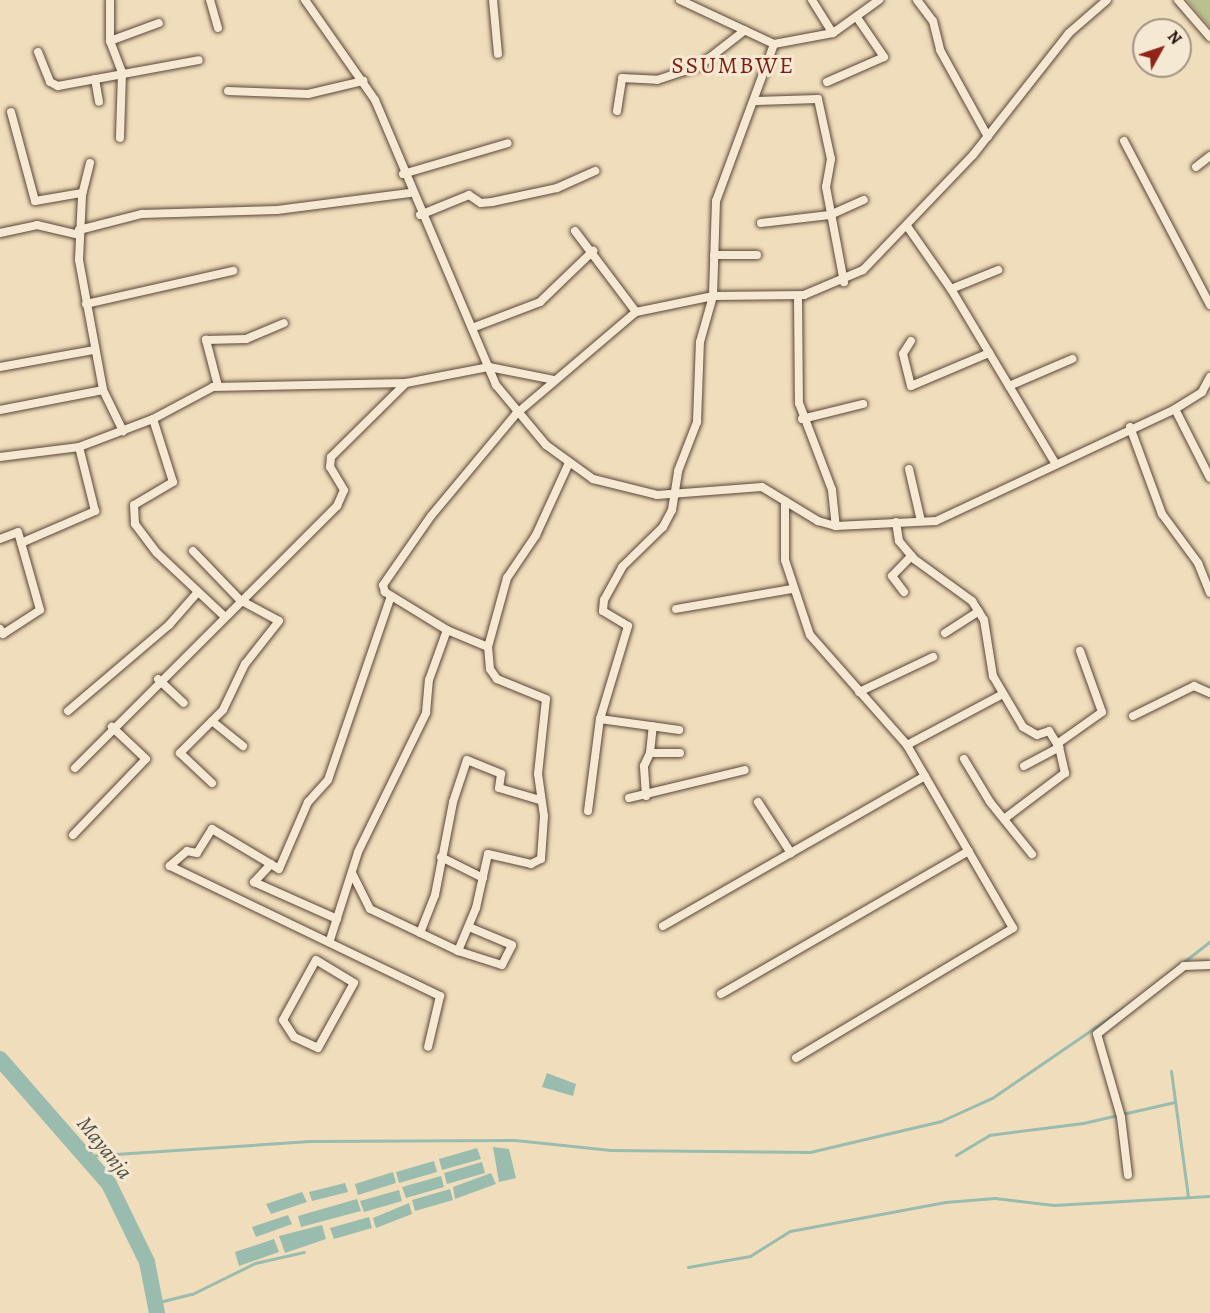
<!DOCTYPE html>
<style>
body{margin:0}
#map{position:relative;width:1210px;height:1313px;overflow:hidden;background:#f0ddbb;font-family:Alegreya,serif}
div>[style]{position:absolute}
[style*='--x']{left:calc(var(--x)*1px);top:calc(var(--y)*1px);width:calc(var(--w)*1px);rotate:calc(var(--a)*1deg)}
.green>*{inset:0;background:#bbc08f}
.water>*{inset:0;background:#9abcae}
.stream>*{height:3px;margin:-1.5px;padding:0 1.5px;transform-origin:1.5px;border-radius:1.5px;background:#9abcae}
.river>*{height:16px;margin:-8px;padding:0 8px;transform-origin:8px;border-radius:8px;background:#9abcae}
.roads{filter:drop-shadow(0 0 2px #5a4638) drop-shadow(0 0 2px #5a4638)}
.minor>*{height:8px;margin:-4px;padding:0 4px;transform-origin:4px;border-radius:4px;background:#f5e9d3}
span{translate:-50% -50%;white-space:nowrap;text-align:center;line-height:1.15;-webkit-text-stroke:6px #f5e9d3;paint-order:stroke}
.water-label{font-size:22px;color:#504f45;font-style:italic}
.quarter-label{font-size:24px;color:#7a1f14;letter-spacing:1.5px}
.north{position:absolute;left:1132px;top:18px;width:60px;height:60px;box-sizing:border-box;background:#f5e9d3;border:2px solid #a39483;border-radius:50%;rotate:50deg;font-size:16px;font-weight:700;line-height:24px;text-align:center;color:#28140c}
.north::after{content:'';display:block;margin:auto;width:21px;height:27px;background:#8f2418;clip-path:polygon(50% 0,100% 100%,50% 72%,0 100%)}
</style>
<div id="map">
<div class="green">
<div style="clip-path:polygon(1187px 0,1210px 0,1210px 27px)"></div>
</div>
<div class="water">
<div style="clip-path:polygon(547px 1073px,576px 1084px,573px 1096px,542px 1087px)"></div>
<div style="clip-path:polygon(493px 1147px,509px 1149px,516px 1178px,499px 1182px)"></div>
<div style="clip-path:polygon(477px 1148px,481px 1159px,442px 1170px,439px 1159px)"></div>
<div style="clip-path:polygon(434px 1161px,437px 1172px,399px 1183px,396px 1172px)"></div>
<div style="clip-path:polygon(482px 1162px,485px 1173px,447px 1184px,444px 1173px)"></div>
<div style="clip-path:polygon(393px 1172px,396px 1183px,358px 1195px,355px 1184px)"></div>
<div style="clip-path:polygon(491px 1173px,496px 1184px,455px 1199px,453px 1187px)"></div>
<div style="clip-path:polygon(441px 1176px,444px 1187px,406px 1198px,402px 1187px)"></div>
<div style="clip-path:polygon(345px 1183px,348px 1192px,312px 1201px,309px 1192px)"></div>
<div style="clip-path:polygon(450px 1189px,453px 1200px,415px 1211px,412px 1200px)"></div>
<div style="clip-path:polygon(399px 1190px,402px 1201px,364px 1212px,360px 1201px)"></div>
<div style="clip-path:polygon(302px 1192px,307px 1202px,271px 1214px,266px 1204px)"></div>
<div style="clip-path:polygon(357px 1199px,361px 1211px,301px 1227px,298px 1216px)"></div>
<div style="clip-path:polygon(409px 1203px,412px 1214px,376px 1228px,373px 1218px)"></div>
<div style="clip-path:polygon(288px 1215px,292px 1224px,256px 1237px,252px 1227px)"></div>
<div style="clip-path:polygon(369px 1217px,372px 1228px,334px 1239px,330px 1228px)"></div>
<div style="clip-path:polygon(322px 1225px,326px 1239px,285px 1253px,279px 1236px)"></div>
<div style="clip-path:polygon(274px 1239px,279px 1252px,239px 1266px,235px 1252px)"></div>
</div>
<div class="stream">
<div style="--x:1181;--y:964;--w:37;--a:-38"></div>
<div style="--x:1162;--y:979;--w:17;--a:-40"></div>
<div style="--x:1171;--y:1071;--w:127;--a:82.3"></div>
<div style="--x:956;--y:1155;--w:39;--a:-31"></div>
<div style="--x:989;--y:1135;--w:95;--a:-7.3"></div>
<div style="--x:1083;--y:1123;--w:94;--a:-12.9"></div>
<div style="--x:85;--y:1156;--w:225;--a:-3.8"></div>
<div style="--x:310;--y:1141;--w:205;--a:-0.3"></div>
<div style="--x:515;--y:1140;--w:96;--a:6"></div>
<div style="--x:610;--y:1150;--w:200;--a:0.6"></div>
<div style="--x:810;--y:1152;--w:135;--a:-13.3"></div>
<div style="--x:941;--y:1121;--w:56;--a:-24.3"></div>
<div style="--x:992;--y:1098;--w:168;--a:-34.4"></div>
<div style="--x:688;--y:1267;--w:63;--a:-10.1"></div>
<div style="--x:750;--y:1256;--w:47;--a:-32"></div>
<div style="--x:790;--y:1231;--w:158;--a:-10.6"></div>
<div style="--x:945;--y:1202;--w:50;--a:-4.6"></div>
<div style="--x:995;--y:1198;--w:59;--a:6.8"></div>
<div style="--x:1054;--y:1205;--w:156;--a:-3.3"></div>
<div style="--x:155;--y:1303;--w:38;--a:-14"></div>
<div style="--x:192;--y:1294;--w:70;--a:-26.2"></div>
<div style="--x:255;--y:1263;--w:50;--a:-12.7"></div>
</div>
<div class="river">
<div style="--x:0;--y:1059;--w:166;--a:48.9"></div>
<div style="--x:109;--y:1184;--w:87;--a:64"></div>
<div style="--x:147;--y:1262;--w:52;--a:78.9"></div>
</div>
<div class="roads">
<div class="minor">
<div style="--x:110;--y:0;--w:41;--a:90"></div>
<div style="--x:110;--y:41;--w:34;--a:69"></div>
<div style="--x:122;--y:73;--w:65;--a:91.8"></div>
<div style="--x:210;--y:0;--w:29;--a:74"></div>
<div style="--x:305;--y:0;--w:122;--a:55"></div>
<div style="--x:375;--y:100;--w:310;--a:67"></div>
<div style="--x:496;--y:385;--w:78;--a:50.2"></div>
<div style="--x:546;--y:445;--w:58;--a:35.9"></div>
<div style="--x:593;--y:479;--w:66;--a:14"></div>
<div style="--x:657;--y:495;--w:105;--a:-4.4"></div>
<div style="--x:762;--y:487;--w:66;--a:31.3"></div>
<div style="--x:818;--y:521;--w:19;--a:16"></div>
<div style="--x:836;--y:526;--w:100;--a:-2.9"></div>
<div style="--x:936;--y:521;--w:264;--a:-25.1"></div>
<div style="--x:1175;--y:409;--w:32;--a:-32"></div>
<div style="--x:1202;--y:392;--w:17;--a:-62"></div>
<div style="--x:493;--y:0;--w:54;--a:84.7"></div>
<div style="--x:680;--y:0;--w:104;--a:25.1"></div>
<div style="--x:774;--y:44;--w:60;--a:-10.6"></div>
<div style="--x:833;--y:33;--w:57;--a:-35.7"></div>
<div style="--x:812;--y:0;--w:39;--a:58"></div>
<div style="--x:917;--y:0;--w:26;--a:53"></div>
<div style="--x:933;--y:21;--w:30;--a:76"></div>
<div style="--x:940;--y:50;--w:99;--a:61.1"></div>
<div style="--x:1178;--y:0;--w:49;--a:49.1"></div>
<div style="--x:110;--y:41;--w:52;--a:-20.2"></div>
<div style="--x:38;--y:52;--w:32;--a:68"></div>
<div style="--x:50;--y:82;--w:9;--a:27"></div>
<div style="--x:58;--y:86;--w:143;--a:-10.4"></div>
<div style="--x:95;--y:79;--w:23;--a:80"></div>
<div style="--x:827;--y:82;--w:62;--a:-23.7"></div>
<div style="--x:884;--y:57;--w:46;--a:-124.4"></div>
<div style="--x:228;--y:91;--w:80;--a:2.1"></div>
<div style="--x:308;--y:94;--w:57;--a:-13.3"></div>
<div style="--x:756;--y:101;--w:62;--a:-1.8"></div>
<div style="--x:818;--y:99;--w:61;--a:77.8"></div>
<div style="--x:831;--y:159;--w:28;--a:100"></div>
<div style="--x:826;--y:187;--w:97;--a:79.3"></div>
<div style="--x:617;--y:111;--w:33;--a:-81"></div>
<div style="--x:622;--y:78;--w:35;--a:3"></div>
<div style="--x:657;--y:80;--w:44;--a:-18.4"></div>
<div style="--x:699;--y:66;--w:58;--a:-38"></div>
<div style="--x:11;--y:112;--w:92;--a:74.9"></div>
<div style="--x:35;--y:201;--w:48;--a:-9.7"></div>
<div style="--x:1124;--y:141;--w:185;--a:62.3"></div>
<div style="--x:90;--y:163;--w:34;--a:104"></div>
<div style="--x:82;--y:196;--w:64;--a:92.7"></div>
<div style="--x:79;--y:260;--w:132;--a:79.5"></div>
<div style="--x:103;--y:390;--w:46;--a:64"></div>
<div style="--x:1196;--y:167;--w:18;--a:-38"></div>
<div style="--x:403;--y:174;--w:109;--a:-16.4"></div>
<div style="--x:420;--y:215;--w:53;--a:-22.2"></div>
<div style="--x:469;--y:195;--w:14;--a:34"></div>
<div style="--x:481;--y:203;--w:11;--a:-5"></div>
<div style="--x:492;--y:202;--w:66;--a:-12.2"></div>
<div style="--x:557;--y:188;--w:42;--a:-24.1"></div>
<div style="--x:761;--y:223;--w:69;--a:-6.6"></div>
<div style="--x:830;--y:215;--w:37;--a:-24"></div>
<div style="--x:907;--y:226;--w:77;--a:55.1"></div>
<div style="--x:951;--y:289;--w:203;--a:59.1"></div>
<div style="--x:79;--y:230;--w:65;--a:-14.3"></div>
<div style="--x:142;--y:214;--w:135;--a:-1.7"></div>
<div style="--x:277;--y:210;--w:134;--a:-7.3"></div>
<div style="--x:575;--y:231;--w:101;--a:53"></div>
<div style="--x:0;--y:233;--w:38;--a:-12"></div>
<div style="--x:37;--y:225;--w:43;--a:13.4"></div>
<div style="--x:714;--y:255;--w:43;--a:0"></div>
<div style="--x:951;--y:289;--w:51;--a:-22"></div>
<div style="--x:798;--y:296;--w:107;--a:89.5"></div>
<div style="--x:799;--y:403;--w:93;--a:69.2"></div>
<div style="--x:832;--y:490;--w:36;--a:84"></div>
<div style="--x:86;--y:304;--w:151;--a:-12.7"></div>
<div style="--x:472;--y:328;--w:73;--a:-20.9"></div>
<div style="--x:540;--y:302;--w:74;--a:-43.9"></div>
<div style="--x:911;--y:341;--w:15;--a:122"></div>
<div style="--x:903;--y:354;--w:33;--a:76"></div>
<div style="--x:911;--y:386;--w:85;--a:-22.9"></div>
<div style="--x:0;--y:367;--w:96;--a:-10.3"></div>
<div style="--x:218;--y:386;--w:48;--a:-104.6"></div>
<div style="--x:206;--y:340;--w:40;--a:-1.4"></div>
<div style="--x:246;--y:339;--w:41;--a:-22.8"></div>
<div style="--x:1009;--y:386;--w:69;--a:-23.2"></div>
<div style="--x:1175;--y:409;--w:77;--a:63.1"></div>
<div style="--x:0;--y:410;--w:105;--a:-11"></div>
<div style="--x:153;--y:419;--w:66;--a:72.4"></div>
<div style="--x:173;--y:482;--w:45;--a:149.5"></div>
<div style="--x:134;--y:505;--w:19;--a:87"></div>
<div style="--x:135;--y:524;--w:36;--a:53"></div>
<div style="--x:157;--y:553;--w:91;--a:43.2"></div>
<div style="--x:802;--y:419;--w:63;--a:-13.8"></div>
<div style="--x:1130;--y:427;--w:93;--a:69.8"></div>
<div style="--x:1162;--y:514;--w:61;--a:53.7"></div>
<div style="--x:1198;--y:563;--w:32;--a:68"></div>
<div style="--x:0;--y:457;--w:80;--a:-7.2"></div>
<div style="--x:79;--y:447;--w:79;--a:-20.7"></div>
<div style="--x:153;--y:419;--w:68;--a:-28.1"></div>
<div style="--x:213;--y:387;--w:193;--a:-1.2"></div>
<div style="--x:406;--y:383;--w:85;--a:-10.9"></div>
<div style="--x:489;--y:367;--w:66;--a:11.3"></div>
<div style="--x:909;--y:469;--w:53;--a:77"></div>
<div style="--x:785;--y:501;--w:59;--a:90"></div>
<div style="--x:785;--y:560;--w:79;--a:71.6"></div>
<div style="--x:810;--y:635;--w:147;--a:48.6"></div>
<div style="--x:907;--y:745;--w:106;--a:-28"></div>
<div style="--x:896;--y:522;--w:19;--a:81"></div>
<div style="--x:899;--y:541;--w:23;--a:50"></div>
<div style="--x:914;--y:559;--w:72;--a:35.9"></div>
<div style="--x:972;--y:601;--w:22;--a:58"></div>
<div style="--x:984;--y:620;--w:57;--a:80.9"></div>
<div style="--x:993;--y:676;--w:59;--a:59.5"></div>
<div style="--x:1023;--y:727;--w:16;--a:30"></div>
<div style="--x:1037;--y:735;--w:13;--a:-18"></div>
<div style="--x:1049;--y:731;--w:19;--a:58"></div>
<div style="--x:1059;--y:747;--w:27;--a:77"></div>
<div style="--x:1065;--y:773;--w:76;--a:143"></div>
<div style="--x:0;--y:539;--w:19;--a:-21"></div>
<div style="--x:18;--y:532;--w:81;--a:74.2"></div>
<div style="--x:40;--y:610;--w:44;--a:147"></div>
<div style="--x:3;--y:634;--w:6;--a:-121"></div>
<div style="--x:21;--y:543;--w:81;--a:-23.4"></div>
<div style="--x:95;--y:511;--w:66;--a:-104"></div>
<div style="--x:193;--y:551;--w:68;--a:46.2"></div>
<div style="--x:240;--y:600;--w:44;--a:28.3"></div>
<div style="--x:279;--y:621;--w:55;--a:128.3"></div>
<div style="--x:245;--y:664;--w:51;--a:115.6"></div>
<div style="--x:223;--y:710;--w:61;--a:135"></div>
<div style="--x:180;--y:753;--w:44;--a:43.2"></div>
<div style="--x:904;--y:592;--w:20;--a:-127"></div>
<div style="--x:892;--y:576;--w:28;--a:-46"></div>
<div style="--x:391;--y:596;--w:194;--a:108.9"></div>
<div style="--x:328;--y:780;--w:30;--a:132"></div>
<div style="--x:308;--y:802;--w:73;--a:113.4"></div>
<div style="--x:279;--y:869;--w:78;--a:-149.2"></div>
<div style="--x:212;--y:829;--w:28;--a:122"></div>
<div style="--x:197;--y:853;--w:10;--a:-169"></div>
<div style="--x:187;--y:851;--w:23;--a:139"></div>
<div style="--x:170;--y:866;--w:300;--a:25.7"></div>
<div style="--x:440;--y:996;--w:52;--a:103.2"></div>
<div style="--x:676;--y:609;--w:118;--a:-9.8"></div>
<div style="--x:945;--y:633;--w:40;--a:-32.9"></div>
<div style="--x:488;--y:647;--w:44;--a:-157.5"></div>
<div style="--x:447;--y:630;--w:73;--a:-148.5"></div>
<div style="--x:385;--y:592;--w:7;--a:-106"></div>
<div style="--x:383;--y:585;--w:84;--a:-55.2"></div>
<div style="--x:431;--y:516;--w:133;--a:-50.2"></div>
<div style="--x:516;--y:414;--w:157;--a:-40.4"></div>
<div style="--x:636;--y:312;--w:79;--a:-11.7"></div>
<div style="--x:713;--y:296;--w:91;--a:-0.6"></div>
<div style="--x:804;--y:295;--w:64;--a:-23"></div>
<div style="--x:863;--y:270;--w:159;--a:-46.3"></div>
<div style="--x:973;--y:155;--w:155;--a:-51.8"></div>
<div style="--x:1069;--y:33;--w:50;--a:-41"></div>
<div style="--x:158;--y:679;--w:35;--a:43"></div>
<div style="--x:859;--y:692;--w:82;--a:-25.3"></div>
<div style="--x:68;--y:711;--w:133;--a:-40.4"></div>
<div style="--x:169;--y:625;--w:43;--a:-48.8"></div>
<div style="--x:1133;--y:716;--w:68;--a:-26.2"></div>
<div style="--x:1194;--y:686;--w:17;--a:24"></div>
<div style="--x:600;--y:719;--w:80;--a:7.9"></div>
<div style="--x:212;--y:721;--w:40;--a:39"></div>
<div style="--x:1057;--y:744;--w:55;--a:-35.4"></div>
<div style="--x:1102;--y:712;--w:65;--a:-109.8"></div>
<div style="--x:650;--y:753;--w:27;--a:-84"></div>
<div style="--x:964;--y:759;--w:50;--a:58.8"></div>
<div style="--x:990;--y:802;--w:67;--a:51.1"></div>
<div style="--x:1024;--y:766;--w:40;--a:-28"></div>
<div style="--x:75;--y:768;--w:371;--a:-45"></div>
<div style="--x:337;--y:506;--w:17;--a:-66"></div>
<div style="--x:344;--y:490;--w:27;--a:-121"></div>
<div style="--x:330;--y:467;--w:10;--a:-84"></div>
<div style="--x:331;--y:457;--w:105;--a:-44.6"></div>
<div style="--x:646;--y:796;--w:30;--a:-94"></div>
<div style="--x:644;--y:766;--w:14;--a:-65"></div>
<div style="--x:650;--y:753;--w:30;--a:0"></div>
<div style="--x:629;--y:798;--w:119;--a:-13.6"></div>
<div style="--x:758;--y:802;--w:61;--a:57.1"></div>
<div style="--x:588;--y:811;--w:93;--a:-82.6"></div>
<div style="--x:600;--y:719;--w:97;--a:-73.2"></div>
<div style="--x:628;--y:626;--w:29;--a:-149"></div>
<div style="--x:603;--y:611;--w:11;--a:-85"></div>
<div style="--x:604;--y:600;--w:38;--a:-61"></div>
<div style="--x:622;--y:567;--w:57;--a:-44.3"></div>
<div style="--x:663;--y:527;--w:19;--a:-62"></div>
<div style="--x:672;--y:510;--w:39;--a:-81"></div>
<div style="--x:678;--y:471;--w:53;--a:-68.8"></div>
<div style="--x:697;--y:422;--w:80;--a:-87.9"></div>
<div style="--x:700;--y:342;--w:48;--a:-74.2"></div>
<div style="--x:713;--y:296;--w:95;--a:-88.2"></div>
<div style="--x:716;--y:201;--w:167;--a:-69.7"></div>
<div style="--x:73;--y:835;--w:105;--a:-46.2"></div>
<div style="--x:146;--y:759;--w:47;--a:-136.7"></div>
<div style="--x:441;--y:857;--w:47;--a:26.6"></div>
<div style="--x:271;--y:864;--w:25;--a:133"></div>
<div style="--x:254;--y:882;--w:91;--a:24"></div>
<div style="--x:352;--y:873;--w:40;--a:63.4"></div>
<div style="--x:370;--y:909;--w:98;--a:25.5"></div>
<div style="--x:458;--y:951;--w:46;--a:17.7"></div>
<div style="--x:502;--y:965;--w:22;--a:-63"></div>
<div style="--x:512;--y:945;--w:47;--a:-157.3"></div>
<div style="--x:663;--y:926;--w:302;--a:-29.8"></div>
<div style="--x:420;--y:933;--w:41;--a:-68.5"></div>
<div style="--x:435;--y:895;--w:95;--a:-79"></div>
<div style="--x:453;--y:802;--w:44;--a:-71.6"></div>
<div style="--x:467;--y:760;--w:37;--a:22"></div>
<div style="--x:501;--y:774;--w:14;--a:98"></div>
<div style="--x:499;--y:788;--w:43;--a:16.3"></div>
<div style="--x:330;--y:940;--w:92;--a:-72.3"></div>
<div style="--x:358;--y:852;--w:155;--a:-63.9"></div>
<div style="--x:426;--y:713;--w:33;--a:-85"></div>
<div style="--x:429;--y:680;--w:53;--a:-70.2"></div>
<div style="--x:458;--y:951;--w:47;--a:-67.3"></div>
<div style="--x:476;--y:908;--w:55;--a:-77.5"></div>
<div style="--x:488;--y:854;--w:44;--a:13.1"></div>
<div style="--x:531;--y:864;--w:11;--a:-27"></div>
<div style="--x:541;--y:859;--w:43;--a:-86"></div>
<div style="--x:544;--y:816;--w:42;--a:-98.1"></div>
<div style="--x:538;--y:774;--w:75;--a:-83.9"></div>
<div style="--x:546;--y:699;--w:53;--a:-157.8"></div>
<div style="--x:497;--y:679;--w:12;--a:-125"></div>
<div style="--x:490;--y:669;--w:22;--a:-95"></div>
<div style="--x:488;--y:647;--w:72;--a:-74.6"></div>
<div style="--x:507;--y:578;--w:52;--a:-56"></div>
<div style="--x:536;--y:535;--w:79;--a:-65.4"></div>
<div style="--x:316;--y:960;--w:44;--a:31.2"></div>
<div style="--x:354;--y:983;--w:74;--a:119"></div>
<div style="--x:318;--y:1048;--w:26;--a:-155"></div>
<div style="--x:294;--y:1037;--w:20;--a:-123"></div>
<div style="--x:283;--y:1020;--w:68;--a:-61.2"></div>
<div style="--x:721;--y:994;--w:286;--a:-30"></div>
<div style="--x:796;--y:1058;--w:253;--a:-30.9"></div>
<div style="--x:1013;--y:928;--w:211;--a:-120.1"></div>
<div style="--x:1128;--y:1175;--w:58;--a:-96.9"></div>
<div style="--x:1121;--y:1117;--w:86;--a:-106.1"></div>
<div style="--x:1097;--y:1034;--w:110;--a:-38"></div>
<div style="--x:1184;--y:966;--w:26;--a:-2"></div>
</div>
</div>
<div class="water-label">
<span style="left:104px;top:1148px;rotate:51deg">Mayanja</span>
</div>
<div class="quarter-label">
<span style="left:733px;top:66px">SSUMBWE</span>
</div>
<div class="north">N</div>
</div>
